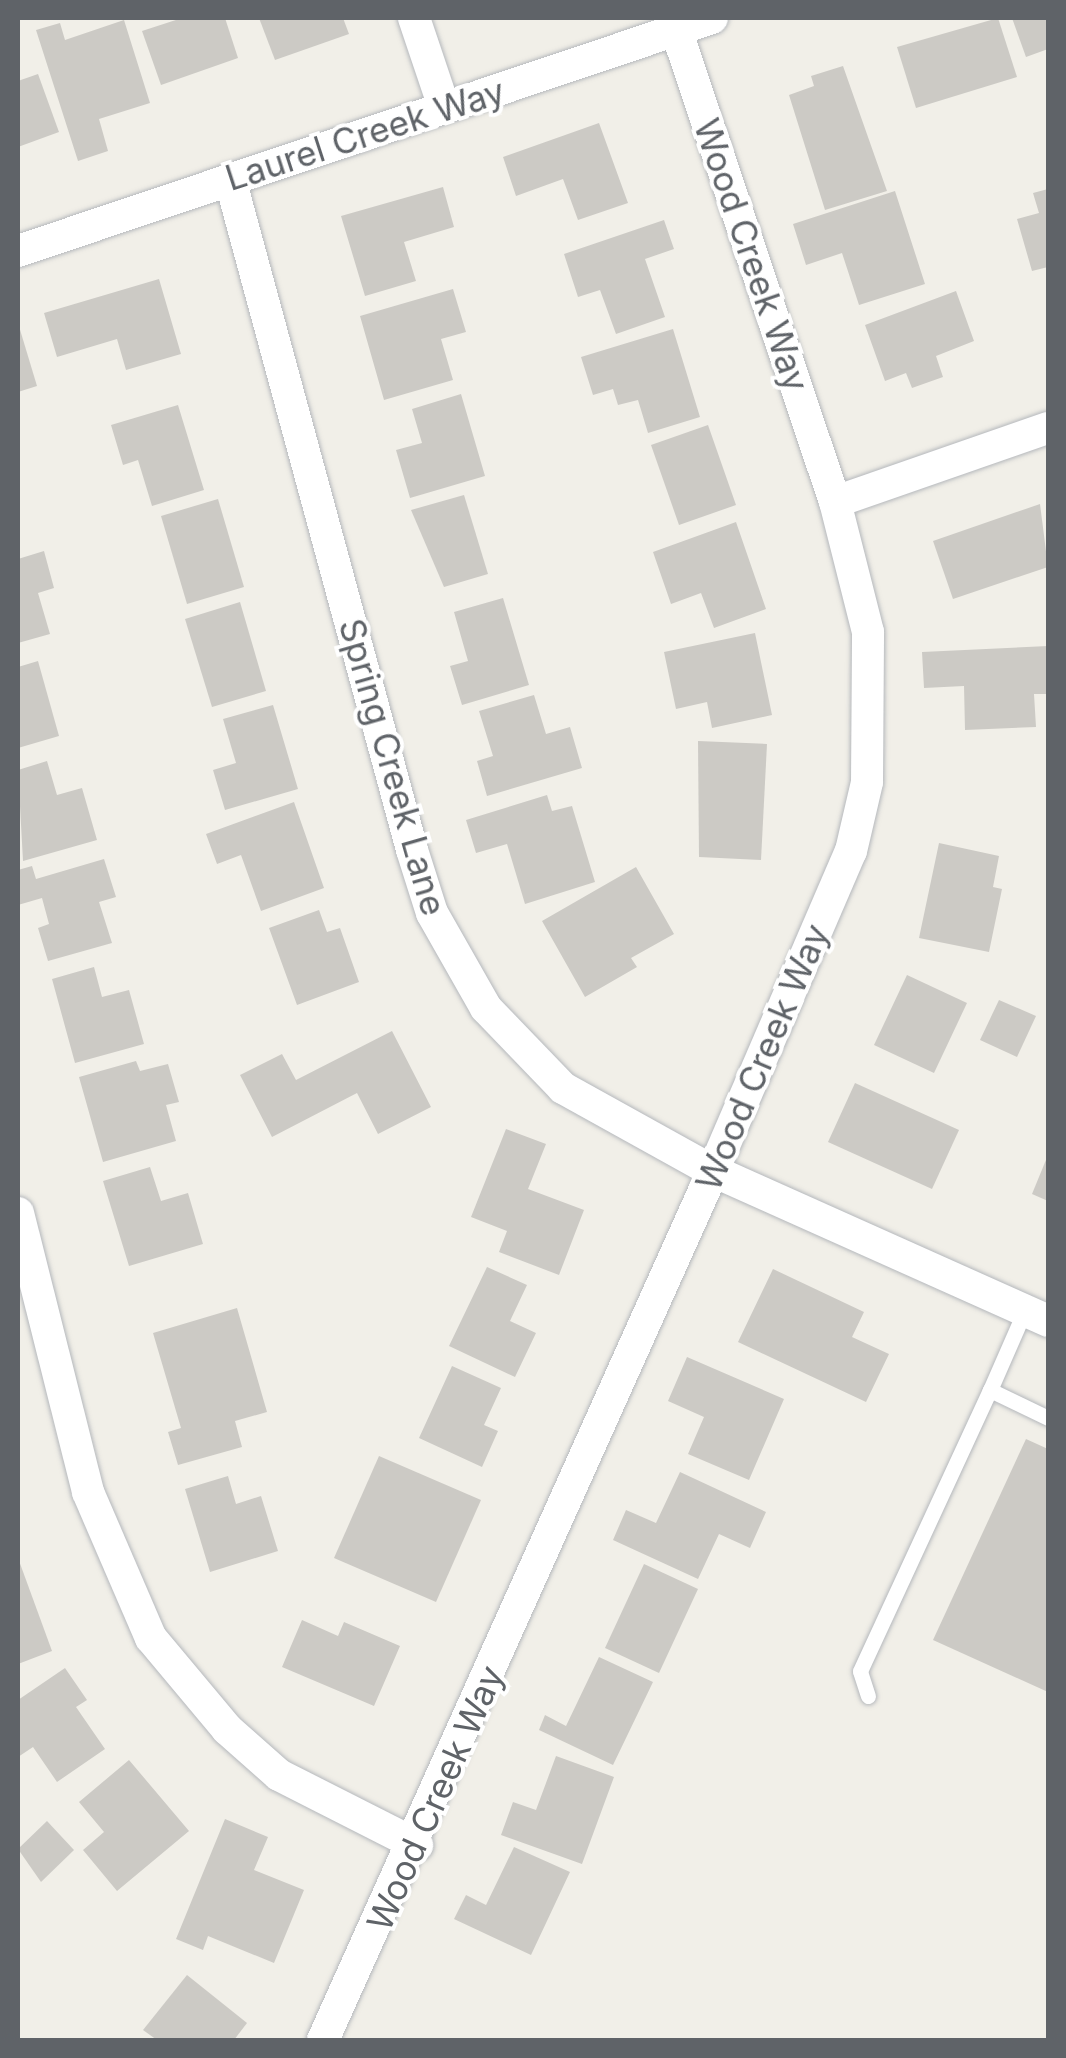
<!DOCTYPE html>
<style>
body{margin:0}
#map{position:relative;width:1066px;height:2058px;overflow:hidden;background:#f1efe8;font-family:Inter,sans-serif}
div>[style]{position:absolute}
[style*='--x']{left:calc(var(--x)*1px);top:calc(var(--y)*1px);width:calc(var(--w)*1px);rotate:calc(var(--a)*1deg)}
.building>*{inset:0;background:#cccac5}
.roads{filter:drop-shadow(0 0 2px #b5b8bc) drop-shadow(0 0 2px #b5b8bc)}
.lane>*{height:15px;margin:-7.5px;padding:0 7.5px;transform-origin:7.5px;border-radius:7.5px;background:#fff}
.street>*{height:32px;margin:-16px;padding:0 16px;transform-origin:16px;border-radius:16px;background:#fff}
span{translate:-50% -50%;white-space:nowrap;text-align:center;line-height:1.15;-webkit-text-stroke:8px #fff;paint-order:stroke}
.street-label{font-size:35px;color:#5f6368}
.frame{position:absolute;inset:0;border:20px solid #5f6368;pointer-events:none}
</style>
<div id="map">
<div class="building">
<div style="clip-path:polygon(182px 18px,225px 18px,238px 58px,161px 85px,142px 31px)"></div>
<div style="clip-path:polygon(259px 18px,343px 18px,349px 34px,275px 60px)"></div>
<div style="clip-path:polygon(998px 18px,1017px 77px,916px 108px,897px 47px)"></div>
<div style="clip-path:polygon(1012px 18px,1048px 18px,1048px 49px,1026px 57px)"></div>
<div style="clip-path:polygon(124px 20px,150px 103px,99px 119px,108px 151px,78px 161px,36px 30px,60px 23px,65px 40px)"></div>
<div style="clip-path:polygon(843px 66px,887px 191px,825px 210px,789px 95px,814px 86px,811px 76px)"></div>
<div style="clip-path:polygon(38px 74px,59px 132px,18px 147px,18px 81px)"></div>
<div style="clip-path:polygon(599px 123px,628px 203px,578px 220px,563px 179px,516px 196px,503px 157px)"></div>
<div style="clip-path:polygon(443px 187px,454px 227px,404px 242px,416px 281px,365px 296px,341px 216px)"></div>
<div style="clip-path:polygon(1048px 189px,1048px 267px,1032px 271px,1017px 219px,1039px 213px,1033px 193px)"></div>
<div style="clip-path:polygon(895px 191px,925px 284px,859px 305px,842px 253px,806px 265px,793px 224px)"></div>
<div style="clip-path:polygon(664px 220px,674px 249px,645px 259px,665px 317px,616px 334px,600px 290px,578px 297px,564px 254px)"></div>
<div style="clip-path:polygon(159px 279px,181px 354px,126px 370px,117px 339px,57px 357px,44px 313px)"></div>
<div style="clip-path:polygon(453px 289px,466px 332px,441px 339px,453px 380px,384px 400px,360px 316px)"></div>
<div style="clip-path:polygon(956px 291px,974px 341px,936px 356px,943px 377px,912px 388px,906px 373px,885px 381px,865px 325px)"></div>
<div style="clip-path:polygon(18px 323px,37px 386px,18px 392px)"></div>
<div style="clip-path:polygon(673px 329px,700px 417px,648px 433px,638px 400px,618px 405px,613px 389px,593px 395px,581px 357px)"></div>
<div style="clip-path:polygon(461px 394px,485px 476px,410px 498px,396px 450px,422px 443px,412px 409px)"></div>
<div style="clip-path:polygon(178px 405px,204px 490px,152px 506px,138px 460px,123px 465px,111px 425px)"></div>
<div style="clip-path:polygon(708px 425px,736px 505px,679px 525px,651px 445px)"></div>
<div style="clip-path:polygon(464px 495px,488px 574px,444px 587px,411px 510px)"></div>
<div style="clip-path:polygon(218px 499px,244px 587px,187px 604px,161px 516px)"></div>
<div style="clip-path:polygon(1040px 504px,1048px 567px,953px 599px,933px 541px)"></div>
<div style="clip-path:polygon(736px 522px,766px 609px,714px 628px,701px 593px,671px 604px,653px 552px)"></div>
<div style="clip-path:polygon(44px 551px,54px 588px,38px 593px,50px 634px,18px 643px,18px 559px)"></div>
<div style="clip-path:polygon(503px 598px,529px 685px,462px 705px,450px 666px,468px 661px,454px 612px)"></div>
<div style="clip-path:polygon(240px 602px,266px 691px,212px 707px,185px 619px)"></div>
<div style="clip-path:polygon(755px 633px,772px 715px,712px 728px,707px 702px,676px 709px,664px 652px)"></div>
<div style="clip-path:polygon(1048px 646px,1048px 694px,1034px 694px,1036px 727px,965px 730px,964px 686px,924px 688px,922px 652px)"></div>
<div style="clip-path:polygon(38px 661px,59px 736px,18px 748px,18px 667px)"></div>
<div style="clip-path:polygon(534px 695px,546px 734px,570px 727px,582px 768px,487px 796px,477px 761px,493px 756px,479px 711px)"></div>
<div style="clip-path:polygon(273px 705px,298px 789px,225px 810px,213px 770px,236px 763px,223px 719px)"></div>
<div style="clip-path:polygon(698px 741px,767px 744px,761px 860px,699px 857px)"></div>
<div style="clip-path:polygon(47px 761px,57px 795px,82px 788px,97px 840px,23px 861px,18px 770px)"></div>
<div style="clip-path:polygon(547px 795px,552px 811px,572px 806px,595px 882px,525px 904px,507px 844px,476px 853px,466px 820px)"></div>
<div style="clip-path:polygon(294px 802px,324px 888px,261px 911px,241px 855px,217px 864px,206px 834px)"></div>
<div style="clip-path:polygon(939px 843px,999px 856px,993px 887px,1002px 889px,989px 952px,919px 938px)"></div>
<div style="clip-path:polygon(104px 859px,116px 897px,99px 902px,112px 943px,48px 961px,38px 928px,49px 924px,42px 898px,18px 905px,18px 870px,32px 866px,36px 879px)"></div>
<div style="clip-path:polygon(636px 867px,674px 934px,631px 958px,637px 967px,585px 997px,542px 921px)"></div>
<div style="clip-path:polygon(319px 910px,327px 932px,340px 928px,359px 982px,297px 1005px,269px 928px)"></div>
<div style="clip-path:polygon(94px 967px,102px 997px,129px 990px,144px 1044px,75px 1063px,52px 979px)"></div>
<div style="clip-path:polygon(907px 975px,967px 1003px,934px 1073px,874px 1045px)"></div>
<div style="clip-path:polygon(999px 1000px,1036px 1016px,1017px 1057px,980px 1040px)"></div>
<div style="clip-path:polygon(392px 1031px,431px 1107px,378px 1134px,357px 1093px,272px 1137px,240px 1075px,282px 1054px,296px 1080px)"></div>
<div style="clip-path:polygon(136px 1061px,140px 1071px,168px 1064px,179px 1102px,166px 1105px,176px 1141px,103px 1162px,79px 1077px)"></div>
<div style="clip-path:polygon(855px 1083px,959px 1130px,932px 1189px,828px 1142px)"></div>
<div style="clip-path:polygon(506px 1129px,546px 1144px,528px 1189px,584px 1210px,559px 1275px,499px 1252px,507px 1231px,471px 1217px)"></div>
<div style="clip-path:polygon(1048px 1155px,1048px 1201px,1032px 1194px)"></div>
<div style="clip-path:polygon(150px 1167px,161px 1201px,188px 1193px,203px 1244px,129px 1266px,103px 1181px)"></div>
<div style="clip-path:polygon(487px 1267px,527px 1285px,510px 1321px,536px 1333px,515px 1377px,449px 1346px)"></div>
<div style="clip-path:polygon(773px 1269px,864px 1312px,852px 1337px,889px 1354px,866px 1402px,738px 1342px)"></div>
<div style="clip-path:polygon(237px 1308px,267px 1412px,235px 1421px,242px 1447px,178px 1465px,168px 1432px,181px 1428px,153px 1333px)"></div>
<div style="clip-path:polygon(687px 1357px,784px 1399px,749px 1480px,688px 1454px,704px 1417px,668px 1401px)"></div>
<div style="clip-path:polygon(452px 1366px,501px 1388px,484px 1425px,498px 1431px,482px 1467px,419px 1438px)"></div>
<div style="clip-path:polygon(1026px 1439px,1048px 1449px,1048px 1692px,933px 1640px)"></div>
<div style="clip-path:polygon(379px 1456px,481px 1500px,436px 1602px,334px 1558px)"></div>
<div style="clip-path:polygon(680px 1472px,766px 1512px,750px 1548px,719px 1534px,698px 1579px,613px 1540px,626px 1510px,656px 1523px)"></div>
<div style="clip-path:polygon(228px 1476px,236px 1504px,261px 1496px,278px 1551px,210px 1572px,185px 1489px)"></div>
<div style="clip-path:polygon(18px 1558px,52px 1651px,18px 1664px)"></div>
<div style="clip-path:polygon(644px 1564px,698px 1589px,659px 1673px,605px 1648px)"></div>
<div style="clip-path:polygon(302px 1620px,338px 1636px,344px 1622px,400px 1646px,374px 1706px,282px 1667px)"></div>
<div style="clip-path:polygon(599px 1657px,653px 1682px,613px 1765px,539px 1730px,545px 1715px,566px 1726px)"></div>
<div style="clip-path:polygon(65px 1668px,87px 1700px,76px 1707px,105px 1749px,57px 1782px,33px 1747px,18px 1757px,18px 1700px)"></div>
<div style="clip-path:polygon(556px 1756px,614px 1777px,582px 1864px,501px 1835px,513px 1802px,536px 1810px)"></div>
<div style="clip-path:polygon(129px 1760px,189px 1831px,117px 1891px,83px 1850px,104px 1832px,79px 1802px)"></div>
<div style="clip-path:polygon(225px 1819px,268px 1837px,254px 1870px,304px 1890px,274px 1963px,208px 1936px,203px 1950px,176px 1939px)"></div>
<div style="clip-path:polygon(47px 1821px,74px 1850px,41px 1882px,18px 1849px)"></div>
<div style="clip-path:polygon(514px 1847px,570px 1872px,531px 1955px,454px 1919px,466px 1895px,486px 1905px)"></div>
<div style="clip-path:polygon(187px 1975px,247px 2023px,234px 2040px,157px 2040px,143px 2030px)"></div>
</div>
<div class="roads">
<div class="lane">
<div style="--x:990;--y:1390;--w:87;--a:-66.4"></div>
<div style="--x:868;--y:1696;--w:26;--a:-108"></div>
<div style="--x:860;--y:1671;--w:310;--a:-65.2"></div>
<div style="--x:990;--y:1390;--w:64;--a:25.8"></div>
</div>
<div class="street">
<div style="--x:414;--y:18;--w:94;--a:71.4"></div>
<div style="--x:230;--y:179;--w:695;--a:74.82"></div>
<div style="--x:412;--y:850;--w:66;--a:72.4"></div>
<div style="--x:432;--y:913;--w:109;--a:60.4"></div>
<div style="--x:486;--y:1008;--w:111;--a:46.1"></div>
<div style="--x:563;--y:1088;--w:171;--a:29"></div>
<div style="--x:713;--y:1171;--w:367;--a:24.1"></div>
<div style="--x:18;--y:251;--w:732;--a:-18.56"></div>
<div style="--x:835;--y:502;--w:225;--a:-19.2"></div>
<div style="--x:18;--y:1213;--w:288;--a:75.9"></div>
<div style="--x:88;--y:1492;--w:159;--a:66.7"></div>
<div style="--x:151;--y:1638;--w:119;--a:50.1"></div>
<div style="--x:227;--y:1729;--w:69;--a:41.5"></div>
<div style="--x:279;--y:1775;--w:155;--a:26.9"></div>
<div style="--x:323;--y:2040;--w:953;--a:-65.83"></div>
<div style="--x:713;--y:1171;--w:348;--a:-66.7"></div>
<div style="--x:851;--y:851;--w:71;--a:-76.9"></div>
<div style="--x:867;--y:782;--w:150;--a:-89.6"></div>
<div style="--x:868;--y:632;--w:134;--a:-104.2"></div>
<div style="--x:835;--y:502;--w:498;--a:-108.6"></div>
</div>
</div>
<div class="street-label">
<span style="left:365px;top:134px;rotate:-18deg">Laurel Creek Way</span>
<span style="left:752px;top:255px;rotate:71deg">Wood Creek Way</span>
<span style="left:393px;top:767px;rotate:74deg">Spring Creek Lane</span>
<span style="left:762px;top:1057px;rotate:-67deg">Wood Creek Way</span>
<span style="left:435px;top:1798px;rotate:-66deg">Wood Creek Way</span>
</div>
<div class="frame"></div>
</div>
